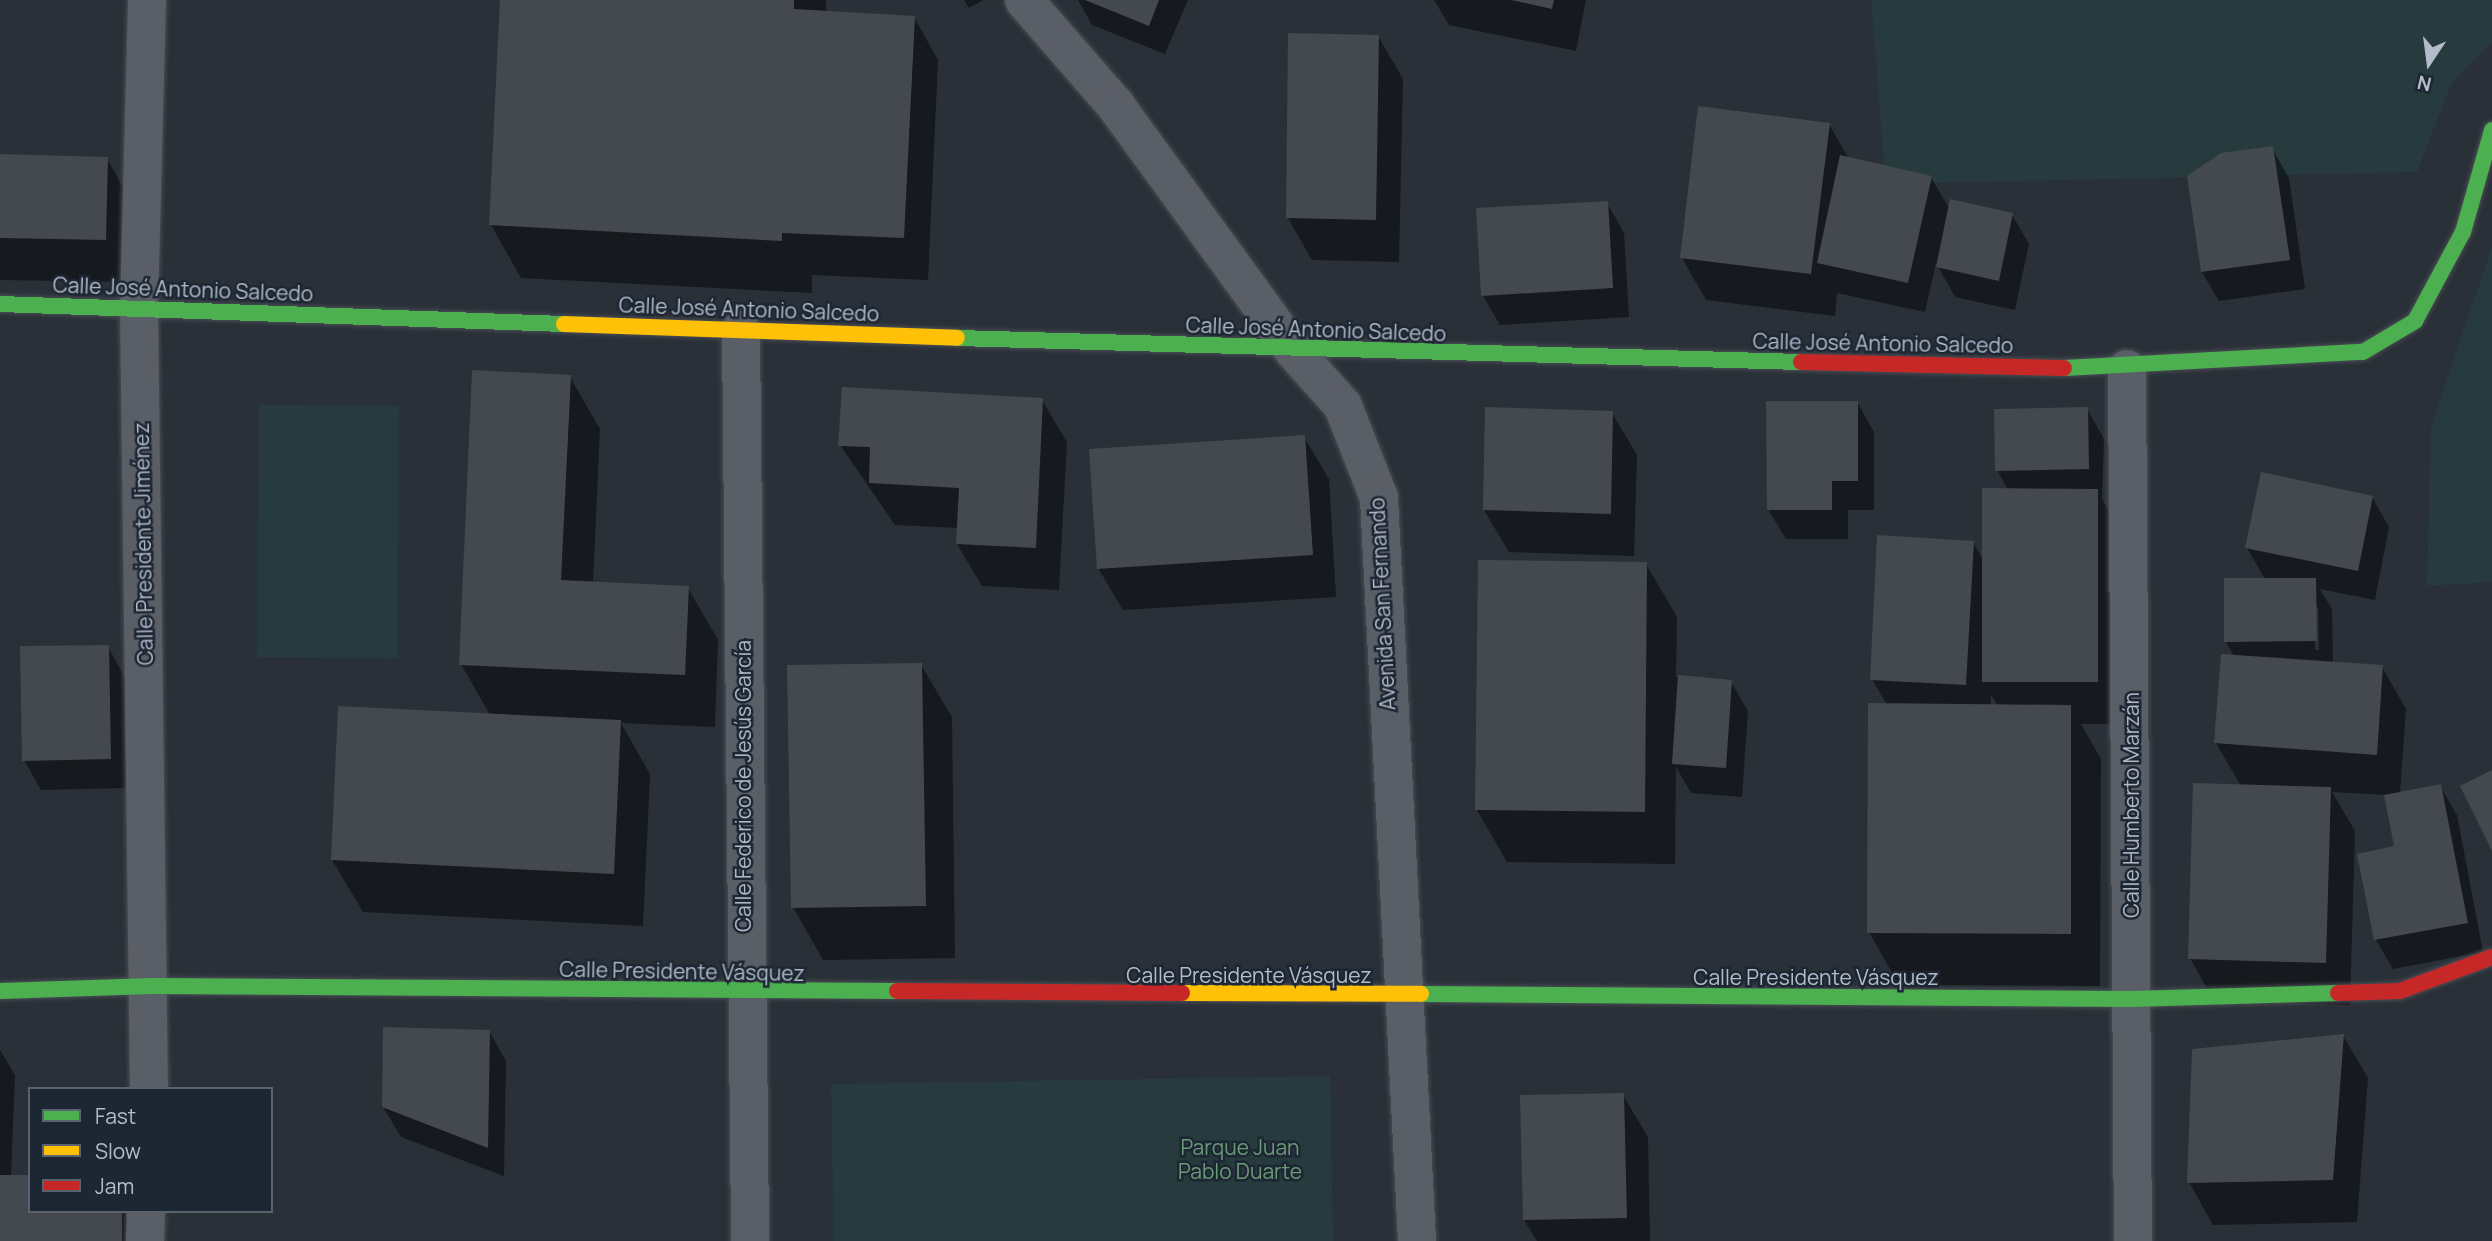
<!DOCTYPE html>
<meta charset="utf-8">
<style>
body{margin:0}
#map{position:relative;width:2492px;height:1241px;overflow:hidden;background:#2a3038;font-family:Manrope,sans-serif}
div>[style]{position:absolute}
[style*='--x']{left:calc(var(--x)*1px);top:calc(var(--y)*1px);width:calc(var(--w)*1px);rotate:calc(var(--a)*1deg)}
.green>*{inset:0;background:#273a3e}
.shadow>*{inset:0;background:#0007}
.building>*{inset:0;background:#444950}
.roads{filter:drop-shadow(0 0 2px #484c53) drop-shadow(0 0 2px #484c53)}
.street>*{height:38px;margin:-19px;padding:0 19px;transform-origin:19px;border-radius:19px;background:#5a5e66}
.fast>*{height:16px;margin:-8px;padding:0 8px;transform-origin:8px;border-radius:8px;background:#4caf50}
.slow>*{height:16px;margin:-8px;padding:0 8px;transform-origin:8px;border-radius:8px;background:#ffc107}
.jam>*{height:16px;margin:-8px;padding:0 8px;transform-origin:8px;border-radius:8px;background:#c62828}
span{translate:-50% -50%;white-space:nowrap;text-align:center;line-height:1.15;-webkit-text-stroke:5px #1d2633;paint-order:stroke}
.street-label{font-size:21px;color:#b4bcc9}
.park-label{font-size:21px;color:#6b9a76}
.legend{position:absolute;left:28px;top:1087px;width:245px;height:126px;box-sizing:border-box;background:#1d2633;border:2px solid #59626f;margin:0;padding:9px 12px;list-style:none;font-size:21px;color:#b4bcc9}
.legend li{display:flex;align-items:center;gap:14px;height:35px}
.legend b{width:35px;border:2px solid #59626f}
.north{position:absolute;left:2394px;top:28px;width:70px;height:70px;-webkit-text-stroke:5px #1d2633;paint-order:stroke;rotate:193deg;font-size:19px;font-weight:700;line-height:28px;text-align:center;color:#b4bcc9}
.north::after{content:'';display:block;margin:auto;width:24px;height:32px;background:#b4bcc9;clip-path:polygon(50% 0,100% 100%,50% 72%,0 100%)}
</style>
<div id="map">
<div class="green">
<div style="clip-path:polygon(1871px 0,2492px 0,2492px 42px,2452px 82px,2417px 172px,1886px 184px)"></div>
<div style="clip-path:polygon(2492px 246px,2492px 582px,2427px 586px,2431px 428px)"></div>
<div style="clip-path:polygon(259px 405px,399px 406px,397px 658px,257px 657px)"></div>
<div style="clip-path:polygon(1330px 1076px,1333px 1241px,834px 1241px,831px 1084px)"></div>
</div>
<div class="shadow">
<div style="clip-path:polygon(502px 0,826px 0,826px 12px,914px 17px,938px 60px,928px 280px,812px 275px,812px 293px,521px 278px,491px 225px)"></div>
<div style="clip-path:polygon(964px 0,983px 0,969px 8px)"></div>
<div style="clip-path:polygon(1078px 0,1188px 0,1165px 54px,1092px 25px)"></div>
<div style="clip-path:polygon(1434px 0,1586px 0,1576px 51px,1449px 25px)"></div>
<div style="clip-path:polygon(1378px 36px,1403px 79px,1399px 262px,1312px 260px,1288px 218px)"></div>
<div style="clip-path:polygon(1829px 124px,1849px 159px,1931px 177px,1950px 210px,2012px 215px,2029px 244px,2015px 310px,1955px 297px,1936px 263px,1925px 312px,1837px 293px,1835px 316px,1706px 300px,1682px 258px)"></div>
<div style="clip-path:polygon(2272px 148px,2289px 178px,2305px 289px,2219px 301px,2202px 272px)"></div>
<div style="clip-path:polygon(0 156px,107px 159px,131px 201px,129px 282px,0 280px)"></div>
<div style="clip-path:polygon(1607px 203px,1624px 233px,1629px 317px,1500px 325px,1483px 296px)"></div>
<div style="clip-path:polygon(570px 377px,600px 429px,593px 583px,688px 588px,718px 640px,715px 727px,621px 723px,650px 774px,643px 926px,363px 912px,332px 860px,490px 715px,461px 664px)"></div>
<div style="clip-path:polygon(1042px 400px,1067px 442px,1059px 590px,982px 586px,957px 544px,958px 528px,895px 525px,840px 445px)"></div>
<div style="clip-path:polygon(1857px 402px,1874px 432px,1874px 510px,1848px 510px,1848px 539px,1786px 539px,1768px 509px)"></div>
<div style="clip-path:polygon(evenodd,2087px 409px,2104px 439px,2102px 499px,2122px 533px,2122px 724px,2081px 724px,2101px 759px,2100px 986px,1899px 985px,1869px 932px,1887px 705px,1872px 679px,1973px 542px,1984px 562px,2008px 490px,1997px 470px,2087px 409px,1991px 695px,1998px 706px,1991px 706px,1991px 695px)"></div>
<div style="clip-path:polygon(1612px 413px,1637px 455px,1634px 556px,1509px 552px,1484px 510px)"></div>
<div style="clip-path:polygon(1304px 437px,1329px 479px,1336px 597px,1123px 610px,1098px 568px)"></div>
<div style="clip-path:polygon(evenodd,2372px 497px,2389px 527px,2375px 600px,2320px 589px,2332px 609px,2333px 663px,2382px 667px,2406px 709px,2400px 793px,2440px 786px,2457px 815px,2483px 952px,2393px 969px,2376px 940px,2359px 855px,2396px 847px,2386px 795px,2332px 792px,2355px 831px,2350px 1005px,2214px 1001px,2190px 958px,2241px 786px,2216px 743px,2234px 656px,2226px 642px,2265px 579px,2247px 548px,2372px 497px,2314px 607px,2318px 607px,2319px 650px,2315px 650px,2314px 607px)"></div>
<div style="clip-path:polygon(1646px 564px,1677px 617px,1676px 677px,1731px 682px,1748px 711px,1742px 797px,1691px 793px,1676px 767px,1675px 864px,1507px 862px,1477px 810px)"></div>
<div style="clip-path:polygon(108px 647px,125px 677px,127px 788px,41px 790px,24px 760px)"></div>
<div style="clip-path:polygon(921px 665px,952px 717px,955px 958px,823px 960px,793px 907px)"></div>
<div style="clip-path:polygon(489px 1031px,506px 1061px,504px 1176px,401px 1137px,383px 1107px)"></div>
<div style="clip-path:polygon(2343px 1036px,2368px 1078px,2357px 1222px,2213px 1225px,2189px 1182px)"></div>
<div style="clip-path:polygon(0 1050px,15px 1075px,11px 1177px,30px 1211px,141px 1211px,146px 1241px,0 1241px)"></div>
<div style="clip-path:polygon(1623px 1095px,1648px 1137px,1650px 1241px,1537px 1241px,1524px 1220px)"></div>
</div>
<div class="building">
<div style="clip-path:polygon(500px 0,794px 0,794px 9px,915px 16px,904px 238px,782px 233px,782px 241px,489px 225px)"></div>
<div style="clip-path:polygon(1085px 0,1159px 0,1149px 26px)"></div>
<div style="clip-path:polygon(1511px 0,1554px 0,1552px 9px)"></div>
<div style="clip-path:polygon(1288px 33px,1379px 35px,1376px 220px,1286px 218px)"></div>
<div style="clip-path:polygon(1698px 106px,1830px 123px,1811px 274px,1680px 258px)"></div>
<div style="clip-path:polygon(2273px 146px,2290px 260px,2201px 272px,2187px 176px,2221px 153px)"></div>
<div style="clip-path:polygon(0 154px,108px 157px,106px 240px,0 238px)"></div>
<div style="clip-path:polygon(1840px 155px,1932px 176px,1908px 283px,1817px 263px)"></div>
<div style="clip-path:polygon(1950px 199px,2013px 213px,1999px 281px,1936px 267px)"></div>
<div style="clip-path:polygon(1608px 201px,1613px 288px,1481px 296px,1476px 208px)"></div>
<div style="clip-path:polygon(472px 370px,571px 375px,561px 580px,689px 586px,685px 675px,459px 665px)"></div>
<div style="clip-path:polygon(842px 387px,1043px 398px,1036px 548px,956px 544px,959px 488px,869px 483px,870px 447px,838px 446px)"></div>
<div style="clip-path:polygon(1766px 401px,1858px 401px,1858px 481px,1832px 481px,1832px 510px,1767px 510px)"></div>
<div style="clip-path:polygon(1485px 407px,1613px 411px,1611px 514px,1483px 510px)"></div>
<div style="clip-path:polygon(2088px 407px,2089px 469px,1995px 471px,1994px 409px)"></div>
<div style="clip-path:polygon(1305px 435px,1313px 555px,1097px 569px,1089px 449px)"></div>
<div style="clip-path:polygon(2261px 472px,2373px 496px,2358px 571px,2245px 548px)"></div>
<div style="clip-path:polygon(1982px 488px,2098px 489px,2098px 682px,1982px 682px)"></div>
<div style="clip-path:polygon(1877px 535px,1974px 541px,1966px 685px,1870px 680px)"></div>
<div style="clip-path:polygon(1478px 560px,1647px 562px,1645px 812px,1475px 810px)"></div>
<div style="clip-path:polygon(2224px 578px,2316px 578px,2317px 641px,2224px 642px)"></div>
<div style="clip-path:polygon(109px 645px,111px 759px,22px 761px,20px 646px)"></div>
<div style="clip-path:polygon(2221px 654px,2383px 665px,2377px 755px,2214px 743px)"></div>
<div style="clip-path:polygon(922px 663px,926px 906px,791px 908px,787px 665px)"></div>
<div style="clip-path:polygon(1678px 675px,1732px 680px,1726px 768px,1672px 764px)"></div>
<div style="clip-path:polygon(1868px 703px,2071px 705px,2071px 934px,1867px 933px)"></div>
<div style="clip-path:polygon(338px 706px,621px 720px,614px 874px,331px 860px)"></div>
<div style="clip-path:polygon(2492px 770px,2492px 851px,2460px 786px)"></div>
<div style="clip-path:polygon(2193px 783px,2331px 787px,2326px 963px,2188px 959px)"></div>
<div style="clip-path:polygon(2441px 784px,2468px 923px,2374px 940px,2357px 854px,2394px 846px,2384px 795px)"></div>
<div style="clip-path:polygon(383px 1027px,490px 1030px,488px 1148px,382px 1107px)"></div>
<div style="clip-path:polygon(2344px 1034px,2333px 1180px,2187px 1183px,2192px 1049px)"></div>
<div style="clip-path:polygon(1624px 1093px,1627px 1218px,1523px 1220px,1520px 1095px)"></div>
<div style="clip-path:polygon(0 1175px,30px 1175px,30px 1211px,122px 1211px,122px 1241px,0 1241px)"></div>
</div>
<div class="roads">
<div class="street">
<div style="--x:147;--y:0;--w:308;--a:91.5"></div>
<div style="--x:139;--y:308;--w:781;--a:89.27"></div>
<div style="--x:1024;--y:0;--w:140;--a:49"></div>
<div style="--x:1116;--y:106;--w:301;--a:54"></div>
<div style="--x:1293;--y:350;--w:75;--a:48.2"></div>
<div style="--x:1343;--y:406;--w:99;--a:68.6"></div>
<div style="--x:1379;--y:498;--w:744;--a:87.07"></div>
<div style="--x:741;--y:330;--w:911;--a:89.43"></div>
<div style="--x:2127;--y:369;--w:872;--a:89.61"></div>
<div style="--x:145;--y:1241;--w:30;--a:-88"></div>
</div>
<div class="fast">
<div style="--x:0;--y:304;--w:564;--a:2.03"></div>
<div style="--x:957;--y:338;--w:844;--a:1.63"></div>
<div style="--x:2064;--y:368;--w:299;--a:-3.1"></div>
<div style="--x:2363;--y:352;--w:61;--a:-30.8"></div>
<div style="--x:2415;--y:321;--w:101;--a:-61.7"></div>
<div style="--x:2463;--y:232;--w:106;--a:-74.1"></div>
<div style="--x:0;--y:991;--w:152;--a:-1.9"></div>
<div style="--x:152;--y:986;--w:745;--a:0.38"></div>
<div style="--x:1421;--y:994;--w:711;--a:0.4"></div>
<div style="--x:2132;--y:999;--w:206;--a:-1.7"></div>
</div>
<div class="slow">
<div style="--x:564;--y:324;--w:393;--a:2"></div>
<div style="--x:1182;--y:993;--w:239;--a:0.2"></div>
</div>
<div class="jam">
<div style="--x:1801;--y:362;--w:263;--a:1.3"></div>
<div style="--x:897;--y:991;--w:285;--a:0.4"></div>
<div style="--x:2338;--y:993;--w:62;--a:-1.8"></div>
<div style="--x:2400;--y:991;--w:98;--a:-20.3"></div>
</div>
</div>
<div class="street-label">
<span style="left:183px;top:289px;rotate:2deg">Calle José Antonio Salcedo</span>
<span style="left:749px;top:309px;rotate:2deg">Calle José Antonio Salcedo</span>
<span style="left:1316px;top:329px;rotate:2deg">Calle José Antonio Salcedo</span>
<span style="left:1883px;top:343px;rotate:1deg">Calle José Antonio Salcedo</span>
<span style="left:143px;top:544px;rotate:-91deg">Calle Presidente Jiménez</span>
<span style="left:1382px;top:604px;rotate:-93deg">Avenida San Fernando</span>
<span style="left:743px;top:786px;rotate:-90deg">Calle Federico de Jesús García</span>
<span style="left:2131px;top:805px;rotate:-90deg">Calle Humberto Marzán</span>
<span style="left:682px;top:971px;rotate:1deg">Calle Presidente Vásquez</span>
<span style="left:1249px;top:975px">Calle Presidente Vásquez</span>
<span style="left:1816px;top:977px">Calle Presidente Vásquez</span>
</div>
<div class="park-label">
<span style="left:1240px;top:1159px">Parque Juan<br>Pablo Duarte</span>
</div>
<ul class="legend">
<li><b style="height:9px;background:#4caf50"></b>Fast</li>
<li><b style="height:9px;background:#ffc107"></b>Slow</li>
<li><b style="height:9px;background:#c62828"></b>Jam</li>
</ul>
<div class="north">N</div>
</div>
